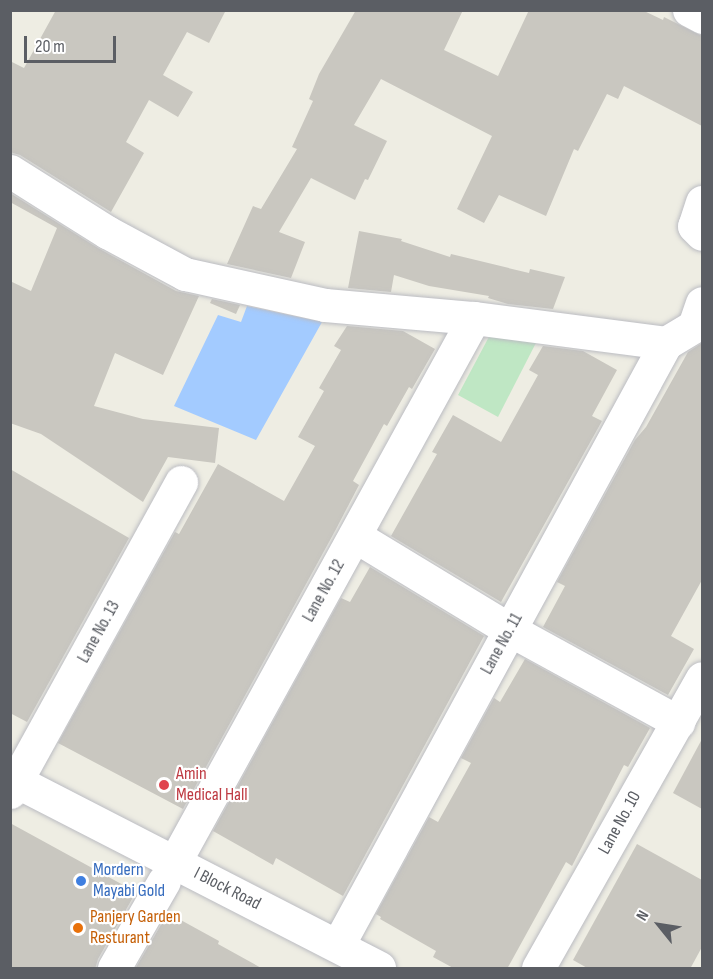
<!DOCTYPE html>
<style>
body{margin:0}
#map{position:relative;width:713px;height:979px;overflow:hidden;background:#eeede3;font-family:"Sofia Sans Condensed",sans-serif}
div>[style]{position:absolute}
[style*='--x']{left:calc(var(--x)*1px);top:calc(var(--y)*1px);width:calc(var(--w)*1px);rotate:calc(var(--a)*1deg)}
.green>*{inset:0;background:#bfe7c4}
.water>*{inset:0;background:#a3cbff}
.building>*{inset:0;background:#c9c7c0}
.roads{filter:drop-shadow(0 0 2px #bbbcc2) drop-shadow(0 0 2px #bbbcc2)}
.street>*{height:33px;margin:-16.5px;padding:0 16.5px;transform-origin:16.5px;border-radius:16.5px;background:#fff}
.secondary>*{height:33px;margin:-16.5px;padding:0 16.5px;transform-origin:16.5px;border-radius:16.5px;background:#fff}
.dots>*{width:16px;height:16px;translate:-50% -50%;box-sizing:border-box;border:3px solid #fff;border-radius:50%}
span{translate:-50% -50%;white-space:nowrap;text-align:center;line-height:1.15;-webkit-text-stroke:4.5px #fff;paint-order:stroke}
.street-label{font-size:18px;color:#5b5e64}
.health-label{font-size:18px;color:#be3a42}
.left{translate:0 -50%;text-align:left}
.shop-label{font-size:18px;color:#366cbe}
.food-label{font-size:18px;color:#c56008}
.frame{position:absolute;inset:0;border:12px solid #5b5e64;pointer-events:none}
.north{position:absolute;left:629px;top:895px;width:60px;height:60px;-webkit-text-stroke:4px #fff;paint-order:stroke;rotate:300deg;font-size:16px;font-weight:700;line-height:24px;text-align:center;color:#5b5e64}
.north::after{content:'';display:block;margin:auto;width:21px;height:27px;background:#5b5e64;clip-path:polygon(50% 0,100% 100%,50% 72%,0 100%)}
.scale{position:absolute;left:24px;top:36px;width:92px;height:27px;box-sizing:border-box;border:3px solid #5b5e64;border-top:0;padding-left:8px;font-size:18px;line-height:21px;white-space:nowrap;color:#5b5e64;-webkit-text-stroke:4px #fff;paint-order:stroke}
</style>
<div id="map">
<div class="green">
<div style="clip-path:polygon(492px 331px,539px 337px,498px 417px,458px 395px)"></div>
</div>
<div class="water">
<div style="clip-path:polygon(247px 306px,322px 322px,256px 440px,174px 406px,218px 315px,241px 322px)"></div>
</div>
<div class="building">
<div style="clip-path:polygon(56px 10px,226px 10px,209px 43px,187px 32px,163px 75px,193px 92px,178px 117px,149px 100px,126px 142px,144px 153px,111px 212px,20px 155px,10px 152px,10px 61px,24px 68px)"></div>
<div style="clip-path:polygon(356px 10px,463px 10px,444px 50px,498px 76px,529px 10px,642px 10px,663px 20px,664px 17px,702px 36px,702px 126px,624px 86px,618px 99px,607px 94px,578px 151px,574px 149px,546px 216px,499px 195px,484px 223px,457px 209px,492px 136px,381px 79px,354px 125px,387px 141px,368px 180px,365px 179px,355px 200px,311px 178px,279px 232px,305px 242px,291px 278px,227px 264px,253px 206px,261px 209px,297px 149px,292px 147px,313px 101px,309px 99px,319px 74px)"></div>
<div style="clip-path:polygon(10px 193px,98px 248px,176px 291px,199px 296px,163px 375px,115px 353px,94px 406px,143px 419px,219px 428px,215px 463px,168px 457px,143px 502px,41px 434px,10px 423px,10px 281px,31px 291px,57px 228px,10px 202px)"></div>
<div style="clip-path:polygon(359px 231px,402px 239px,401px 241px,450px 257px,451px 254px,529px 273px,530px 269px,565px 277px,553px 309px,508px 304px,488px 298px,489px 296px,429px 286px,394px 275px,391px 292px,348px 288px)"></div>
<div style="clip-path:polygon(212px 299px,240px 305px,236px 314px,210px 303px)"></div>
<div style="clip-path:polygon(347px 326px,403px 331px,435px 349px,412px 389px,409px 387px,387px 426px,384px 424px,353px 481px,359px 485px,335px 531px,183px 809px,58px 743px,175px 532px,179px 534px,218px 464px,284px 501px,315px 446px,298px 437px,324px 391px,319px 388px,341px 350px,334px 346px)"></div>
<div style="clip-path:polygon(702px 343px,702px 580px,671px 636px,694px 649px,668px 695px,543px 627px,565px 586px,557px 582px,635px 440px,646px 427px,688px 352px)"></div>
<div style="clip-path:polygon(543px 346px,583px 351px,617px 370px,592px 416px,602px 421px,501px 602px,391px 536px,437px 454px,432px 452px,453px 415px,501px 442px,538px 375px,529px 370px)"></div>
<div style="clip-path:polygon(10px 469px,129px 538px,27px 722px,10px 713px)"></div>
<div style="clip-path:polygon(370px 567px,484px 636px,343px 896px,276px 858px,273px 865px,213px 831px,341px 598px,350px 602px)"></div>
<div style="clip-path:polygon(525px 659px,650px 728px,628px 767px,624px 765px,572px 866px,566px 862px,507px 969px,455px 969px,433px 957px,436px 951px,380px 919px,381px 917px,376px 914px,429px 817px,438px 822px,471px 763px,461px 758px,494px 698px,500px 702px)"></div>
<div style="clip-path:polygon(702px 739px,702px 809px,673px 793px)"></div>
<div style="clip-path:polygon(10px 823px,136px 892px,98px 959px,95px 969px,10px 969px)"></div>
<div style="clip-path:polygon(637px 844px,702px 880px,702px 947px,690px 969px,589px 969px,573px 960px)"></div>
<div style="clip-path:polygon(168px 913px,219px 941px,218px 944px,263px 969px,135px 969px)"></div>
</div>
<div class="roads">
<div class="street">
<div style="--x:689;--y:10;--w:15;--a:28"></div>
<div style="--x:10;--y:171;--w:115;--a:32.2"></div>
<div style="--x:107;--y:232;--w:89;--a:28.3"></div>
<div style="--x:185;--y:274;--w:143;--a:12.5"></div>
<div style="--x:325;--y:305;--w:150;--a:5"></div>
<div style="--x:474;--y:318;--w:194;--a:7.4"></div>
<div style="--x:702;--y:202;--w:25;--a:108"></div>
<div style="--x:694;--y:226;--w:11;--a:45"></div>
<div style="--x:355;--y:536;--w:181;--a:31.2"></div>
<div style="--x:510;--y:630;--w:192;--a:28.7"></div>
<div style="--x:10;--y:792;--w:354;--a:-61.1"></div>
<div style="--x:174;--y:863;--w:622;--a:-61.17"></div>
<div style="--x:338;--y:945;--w:686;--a:-61.42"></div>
<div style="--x:666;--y:343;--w:33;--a:-31"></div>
<div style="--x:694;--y:326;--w:24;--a:-71"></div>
<div style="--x:114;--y:968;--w:100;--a:-60.1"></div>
<div style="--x:538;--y:968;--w:333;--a:-60.5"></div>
</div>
<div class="secondary">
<div style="--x:10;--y:778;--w:415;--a:27.2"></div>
</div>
</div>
<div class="dots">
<div style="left:164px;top:785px;background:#e0444e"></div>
<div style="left:81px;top:881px;background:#3f7fe0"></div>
<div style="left:78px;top:928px;background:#e8710a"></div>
</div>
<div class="street-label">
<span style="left:324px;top:591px;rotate:-61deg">Lane No. 12</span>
<span style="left:99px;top:632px;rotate:-61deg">Lane No. 13</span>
<span style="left:502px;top:644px;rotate:-61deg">Lane No. 11</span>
<span style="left:620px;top:823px;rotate:-61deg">Lane No. 10</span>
<span style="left:227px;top:889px;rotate:27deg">I Block Road</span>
</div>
<div class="health-label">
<span class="left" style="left:176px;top:785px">Amin<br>Medical Hall</span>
</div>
<div class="shop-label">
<span class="left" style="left:93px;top:881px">Mordern<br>Mayabi Gold</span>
</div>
<div class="food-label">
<span class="left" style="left:90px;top:928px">Panjery Garden<br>Resturant</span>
</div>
<div class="frame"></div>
<div class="north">N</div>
<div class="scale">20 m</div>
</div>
